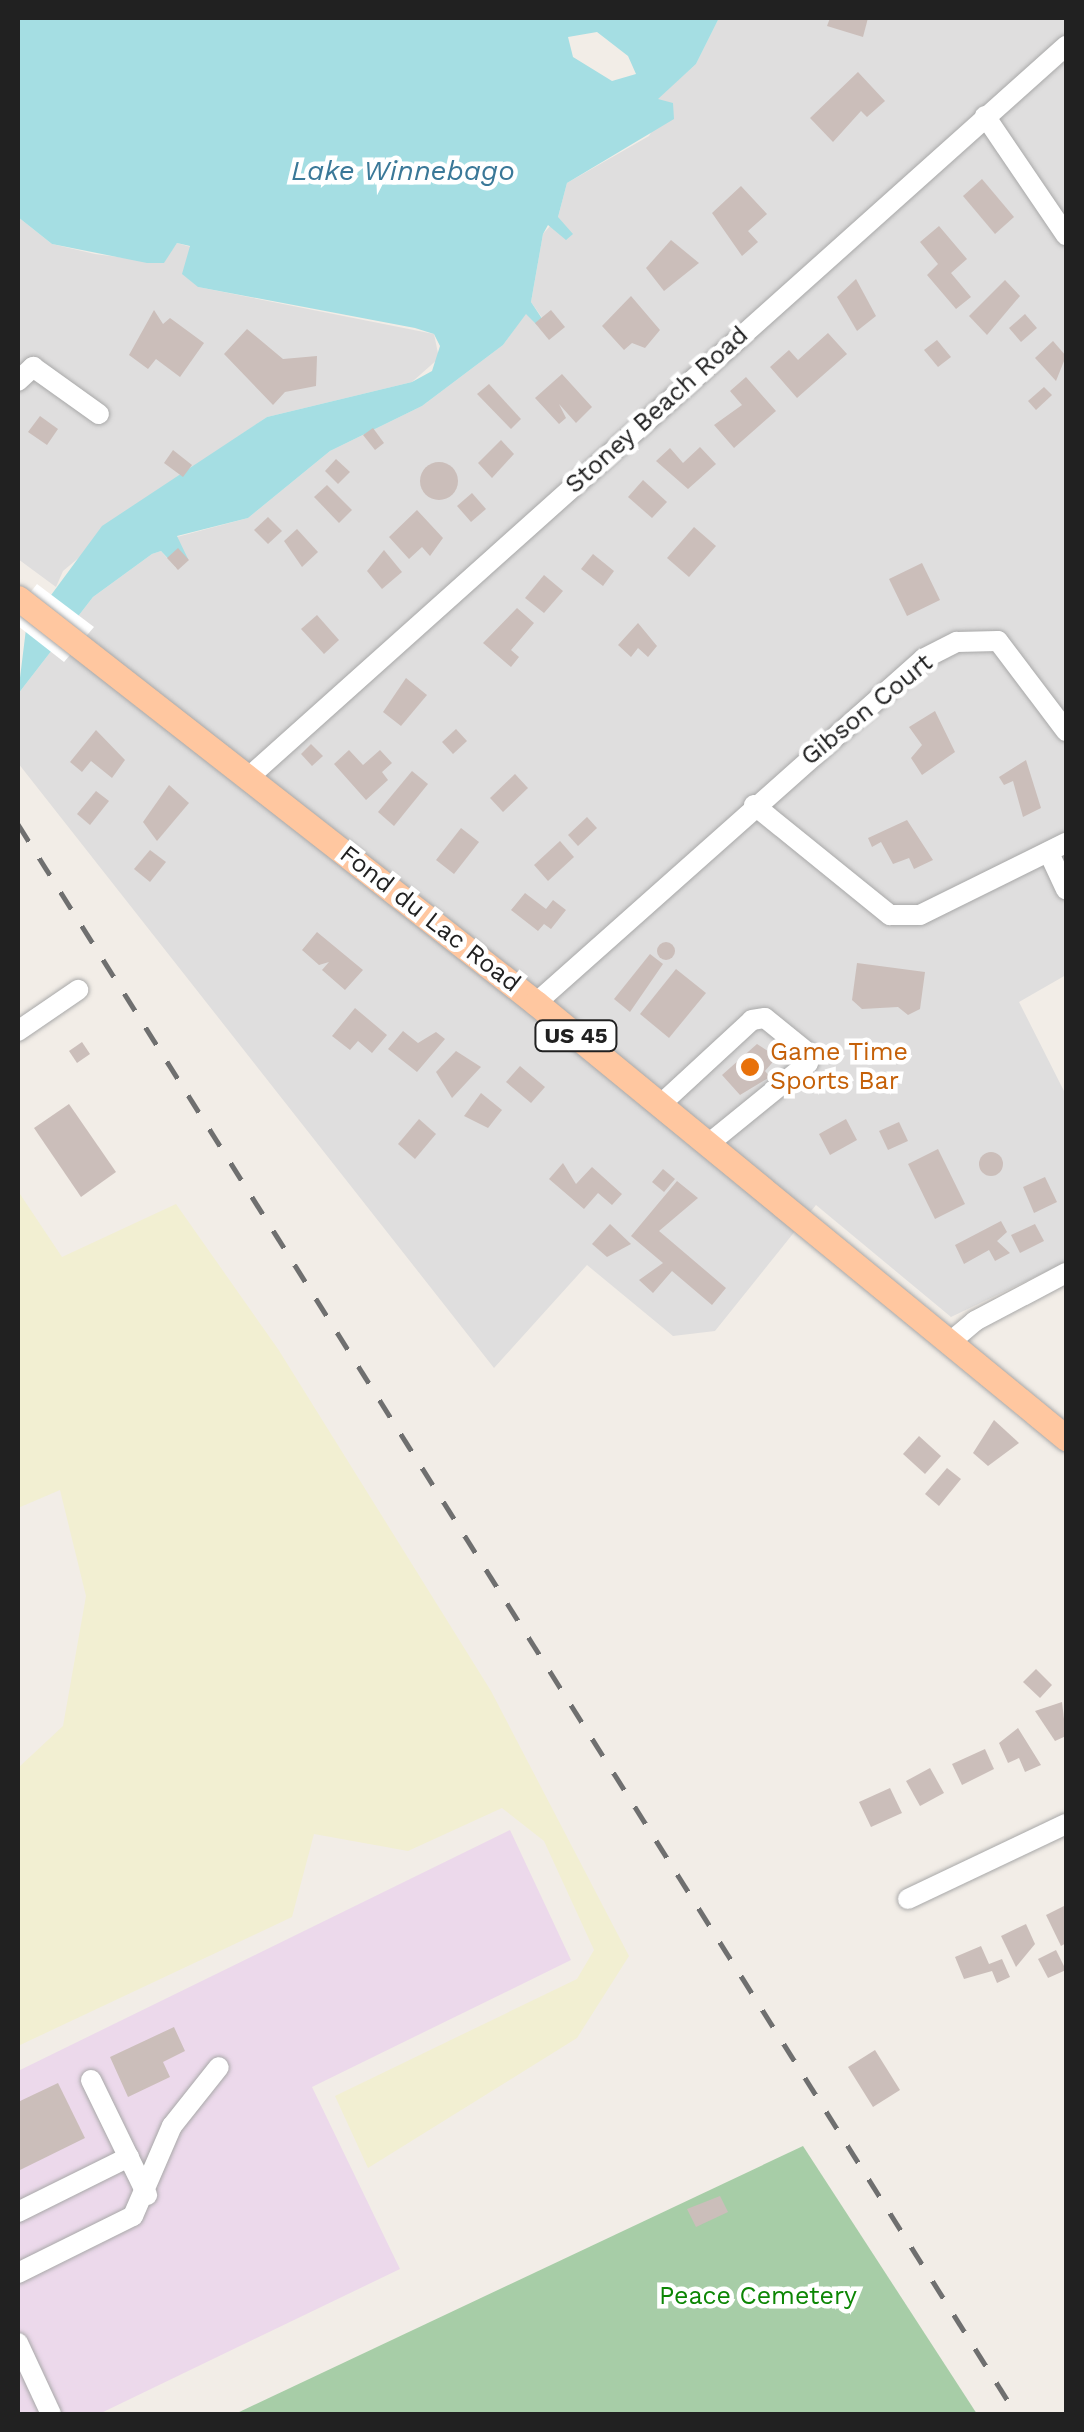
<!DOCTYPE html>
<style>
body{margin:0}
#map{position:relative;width:1084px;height:2432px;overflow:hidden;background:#f2ede7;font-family:"Work Sans",sans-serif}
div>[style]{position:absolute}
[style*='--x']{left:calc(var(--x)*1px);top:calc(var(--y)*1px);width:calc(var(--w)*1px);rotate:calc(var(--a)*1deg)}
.residential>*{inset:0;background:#dfdede}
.industrial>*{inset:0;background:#ecd9eb}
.farmland>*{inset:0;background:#f2efd2}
.cemetery>*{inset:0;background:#a7cda7}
.water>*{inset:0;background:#a5dee3}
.pier>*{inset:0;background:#fff}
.building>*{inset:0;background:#cbbeba}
.round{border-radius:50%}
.roads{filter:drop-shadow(0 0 2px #a8a8a8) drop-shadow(0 0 2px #a8a8a8)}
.minor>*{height:20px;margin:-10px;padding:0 10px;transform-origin:10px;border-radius:10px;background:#fff}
.major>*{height:25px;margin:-12.5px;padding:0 12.5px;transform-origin:12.5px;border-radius:12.5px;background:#ffc7a0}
.rail>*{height:5px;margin-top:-2.5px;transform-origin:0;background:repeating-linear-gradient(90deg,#6f6f6f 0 20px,transparent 0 40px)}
.dots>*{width:28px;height:28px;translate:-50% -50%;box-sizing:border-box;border:5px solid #fff;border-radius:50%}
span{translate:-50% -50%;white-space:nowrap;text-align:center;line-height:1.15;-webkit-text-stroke:9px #fff;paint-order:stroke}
.shield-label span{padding:2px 8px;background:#fff;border:2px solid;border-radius:8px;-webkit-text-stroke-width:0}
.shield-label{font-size:22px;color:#212121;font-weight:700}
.street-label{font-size:25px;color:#212121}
.food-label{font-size:25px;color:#c56008}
.left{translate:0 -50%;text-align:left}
.park-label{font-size:25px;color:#0c8604}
.water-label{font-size:28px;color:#3a7898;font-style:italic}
.frame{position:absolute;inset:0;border:20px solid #212121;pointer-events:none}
</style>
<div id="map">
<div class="residential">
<div style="clip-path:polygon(719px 18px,1066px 18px,1066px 975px,1019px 1002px,1066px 1095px,1066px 1262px,951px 1317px,816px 1205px,715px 1331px,673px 1336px,587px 1265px,494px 1368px,18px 763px,18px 694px,93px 597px,152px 554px,161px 551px,176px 568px,177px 537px,248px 518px,330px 451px,422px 406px,503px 345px,526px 313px,543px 319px,531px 302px,543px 234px,558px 217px,567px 183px,649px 136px,666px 106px,657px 99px,696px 64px)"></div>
<div style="clip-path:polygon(18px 217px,52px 244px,95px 254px,163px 263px,177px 243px,191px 247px,198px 287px,434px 334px,439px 358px,412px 382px,267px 417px,160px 490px,63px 571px,56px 587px,18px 559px)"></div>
</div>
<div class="industrial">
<div style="clip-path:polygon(510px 1830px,571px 1960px,312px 2087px,400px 2269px,99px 2414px,18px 2414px,18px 2071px)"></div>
</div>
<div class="farmland">
<div style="clip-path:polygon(18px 1191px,62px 1257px,176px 1204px,278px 1349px,491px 1691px,629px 1956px,577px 2038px,368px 2168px,335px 2096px,577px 1979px,594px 1950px,544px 1841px,502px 1808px,408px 1851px,314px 1834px,292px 1917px,18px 2046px,18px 1768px,63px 1726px,86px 1596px,60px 1490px,18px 1508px)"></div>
</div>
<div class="cemetery">
<div style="clip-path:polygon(803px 2146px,977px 2414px,235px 2414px)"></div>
</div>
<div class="water">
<div style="clip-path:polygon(evenodd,18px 18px,719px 18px,696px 64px,658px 99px,673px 103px,674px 119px,567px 183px,558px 217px,573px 234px,566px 240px,548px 225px,543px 234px,531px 302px,543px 320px,537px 325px,526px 314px,503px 345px,422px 406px,330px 451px,248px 518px,177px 536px,188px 559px,177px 568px,161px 551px,152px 554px,93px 597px,18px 694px,26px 629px,102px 526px,267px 417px,412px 382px,432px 371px,440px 346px,434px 334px,415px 328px,198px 287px,182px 274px,190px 246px,177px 243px,164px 263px,147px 263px,52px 244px,18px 217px,18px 18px,597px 32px,628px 56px,636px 74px,612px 81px,573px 57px,568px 37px,597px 32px)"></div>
</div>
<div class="pier">
<div style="clip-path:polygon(37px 584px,94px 627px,64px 662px,18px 626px,18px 608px)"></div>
</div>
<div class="building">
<div style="clip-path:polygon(830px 18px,868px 18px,863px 37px,827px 26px)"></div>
<div style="clip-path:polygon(858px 72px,885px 101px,867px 117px,861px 111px,833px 142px,810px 118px)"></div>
<div style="clip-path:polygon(982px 179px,1014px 217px,995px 234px,963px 196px)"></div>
<div style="clip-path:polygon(741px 186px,767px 214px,748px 231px,758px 242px,742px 256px,712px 213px)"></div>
<div style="clip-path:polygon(939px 226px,967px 259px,951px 273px,971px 297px,956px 309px,927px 275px,938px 264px,920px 242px)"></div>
<div style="clip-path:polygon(671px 240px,699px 263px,664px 291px,646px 268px)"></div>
<div style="clip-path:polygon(856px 279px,876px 316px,857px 331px,837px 297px)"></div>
<div style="clip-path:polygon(1005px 280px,1020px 296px,987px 335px,969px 316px)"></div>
<div style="clip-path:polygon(631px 296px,660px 330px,645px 348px,632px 343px,624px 350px,602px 326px)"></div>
<div style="clip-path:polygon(154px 310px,163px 324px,170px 318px,204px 343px,180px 377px,156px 359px,148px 369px,129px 355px)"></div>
<div style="clip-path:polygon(551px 310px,565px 327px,549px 340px,535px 323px)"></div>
<div style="clip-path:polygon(1025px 314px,1037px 328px,1021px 342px,1009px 328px)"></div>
<div style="clip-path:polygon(247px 329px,283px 359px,317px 356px,316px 386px,285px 392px,273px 405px,224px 354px)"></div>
<div style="clip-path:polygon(828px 333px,847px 354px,797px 398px,770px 367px,789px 350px,798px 360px)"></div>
<div style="clip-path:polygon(937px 340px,951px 357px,938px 367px,924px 350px)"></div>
<div style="clip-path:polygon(1053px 341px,1066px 356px,1056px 381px,1035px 358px)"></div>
<div style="clip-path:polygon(562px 374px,592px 407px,576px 423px,559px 404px,566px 418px,559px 424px,535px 398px)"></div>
<div style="clip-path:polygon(746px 377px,776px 411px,734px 448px,714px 425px,742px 405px,730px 391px)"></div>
<div style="clip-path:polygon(489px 384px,521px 419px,511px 429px,477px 394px)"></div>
<div style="clip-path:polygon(1044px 387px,1052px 395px,1036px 410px,1028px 401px)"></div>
<div style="clip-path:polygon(40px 416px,58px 429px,47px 445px,28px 432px)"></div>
<div style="clip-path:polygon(373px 428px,384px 443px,375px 450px,363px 435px)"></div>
<div style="clip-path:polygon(501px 440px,514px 454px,492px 478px,478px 463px)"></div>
<div style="clip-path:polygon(700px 447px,716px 464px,688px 489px,656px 461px,670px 448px,683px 463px)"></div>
<div style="clip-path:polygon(173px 450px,192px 465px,183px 477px,164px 463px)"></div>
<div style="clip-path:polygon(336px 459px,350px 472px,338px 484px,325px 471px)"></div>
<div class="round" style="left:420px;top:462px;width:38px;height:38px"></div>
<div style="clip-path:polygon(643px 480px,667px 502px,652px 518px,628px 497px)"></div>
<div style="clip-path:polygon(327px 485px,352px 510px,339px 523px,314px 497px)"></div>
<div style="clip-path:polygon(472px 493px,486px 509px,471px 522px,457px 506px)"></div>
<div style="clip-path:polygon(417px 510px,443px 538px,430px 556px,422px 547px,409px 559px,389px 537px)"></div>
<div style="clip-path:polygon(268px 517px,282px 531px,268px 544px,254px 530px)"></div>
<div style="clip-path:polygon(694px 527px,716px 546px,689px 577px,667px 558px)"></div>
<div style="clip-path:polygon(297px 529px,318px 552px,302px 567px,284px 541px)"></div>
<div style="clip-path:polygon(178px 548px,189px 560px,178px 570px,167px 558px)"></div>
<div style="clip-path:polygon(384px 550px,402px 572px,382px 589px,367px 571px)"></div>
<div style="clip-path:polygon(593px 554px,614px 571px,603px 586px,581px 569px)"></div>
<div style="clip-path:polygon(922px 563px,940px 600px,907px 616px,889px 579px)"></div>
<div style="clip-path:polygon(544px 575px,563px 591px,544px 613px,525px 598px)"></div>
<div style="clip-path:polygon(517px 608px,534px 623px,511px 650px,519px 657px,511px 667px,483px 643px)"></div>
<div style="clip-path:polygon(317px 615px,339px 640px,324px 654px,301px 629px)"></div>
<div style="clip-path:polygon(638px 623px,657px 646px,648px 657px,638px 648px,631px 657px,618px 645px)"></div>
<div style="clip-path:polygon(406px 678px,427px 695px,401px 726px,383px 712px)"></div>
<div style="clip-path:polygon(935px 711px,955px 752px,922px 775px,911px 758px,922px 745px,909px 727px)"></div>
<div style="clip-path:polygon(456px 729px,467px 741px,453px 754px,442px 742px)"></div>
<div style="clip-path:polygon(96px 730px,125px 760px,112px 778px,91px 761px,82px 772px,70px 762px)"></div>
<div style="clip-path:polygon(311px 744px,323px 756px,312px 766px,301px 754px)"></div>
<div style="clip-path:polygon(349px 750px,363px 765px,380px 750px,392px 763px,382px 772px,388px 780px,366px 800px,334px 764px)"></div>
<div style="clip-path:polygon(1026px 760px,1041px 808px,1023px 817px,1013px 781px,1004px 785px,999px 777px)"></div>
<div style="clip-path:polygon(412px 771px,428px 784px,394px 826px,378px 812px)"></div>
<div style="clip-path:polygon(515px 774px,528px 788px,503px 812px,490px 798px)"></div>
<div style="clip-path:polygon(169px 785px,189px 803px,157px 841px,143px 822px)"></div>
<div style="clip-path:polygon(96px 791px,109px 801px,90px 825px,77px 814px)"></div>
<div style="clip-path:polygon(587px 817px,597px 828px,578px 846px,568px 835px)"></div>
<div style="clip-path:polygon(907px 820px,933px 860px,914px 869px,909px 858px,893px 864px,881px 842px,872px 847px,868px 838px)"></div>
<div style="clip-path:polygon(461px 828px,479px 842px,454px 874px,436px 860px)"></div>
<div style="clip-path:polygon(560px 841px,574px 857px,548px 881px,534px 865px)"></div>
<div style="clip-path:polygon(150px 850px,166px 862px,150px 882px,134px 869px)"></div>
<div style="clip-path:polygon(525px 893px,546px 909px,553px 900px,566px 910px,551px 929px,544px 924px,538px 931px,511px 910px)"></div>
<div style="clip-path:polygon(317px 932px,363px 970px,345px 990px,322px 970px,329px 962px,319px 965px,302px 950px)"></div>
<div class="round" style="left:657px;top:942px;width:18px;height:18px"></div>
<div style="clip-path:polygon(650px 954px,663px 964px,630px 1012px,614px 999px)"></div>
<div style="clip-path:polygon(857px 963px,925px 972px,920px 1009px,908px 1015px,898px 1007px,862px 1009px,852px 1000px)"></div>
<div style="clip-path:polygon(676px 969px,706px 993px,669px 1038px,640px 1014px)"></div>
<div style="clip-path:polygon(355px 1008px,387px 1035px,372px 1053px,358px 1041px,350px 1050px,332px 1036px)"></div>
<div style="clip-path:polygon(403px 1031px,418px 1043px,436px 1032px,445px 1039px,417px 1072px,388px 1049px)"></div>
<div style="clip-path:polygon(82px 1042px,90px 1054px,77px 1063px,69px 1051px)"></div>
<div style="clip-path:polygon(757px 1044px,777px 1057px,765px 1071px,770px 1077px,740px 1095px,722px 1075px)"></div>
<div style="clip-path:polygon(456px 1051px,481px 1067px,452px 1098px,436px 1072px)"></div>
<div style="clip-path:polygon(520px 1066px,545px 1087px,531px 1103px,506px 1082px)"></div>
<div style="clip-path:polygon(481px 1093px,502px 1110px,488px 1128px,464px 1116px)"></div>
<div style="clip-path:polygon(69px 1104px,116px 1172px,81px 1197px,34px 1128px)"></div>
<div style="clip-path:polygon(419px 1119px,436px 1134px,415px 1159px,398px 1144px)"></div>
<div style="clip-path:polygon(846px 1119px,857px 1140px,830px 1155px,819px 1134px)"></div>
<div style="clip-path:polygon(899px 1122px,908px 1141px,888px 1150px,879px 1131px)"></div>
<div style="clip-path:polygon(938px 1149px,965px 1204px,935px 1219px,908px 1164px)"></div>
<div class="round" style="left:979px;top:1152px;width:24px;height:24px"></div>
<div style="clip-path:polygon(563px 1163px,576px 1184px,592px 1167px,622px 1194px,612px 1205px,598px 1193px,584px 1209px,549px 1179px)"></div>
<div style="clip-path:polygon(663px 1169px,675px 1179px,664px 1192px,652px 1182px)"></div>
<div style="clip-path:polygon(1045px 1177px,1057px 1202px,1034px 1213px,1023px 1187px)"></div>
<div style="clip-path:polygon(677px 1181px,698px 1198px,659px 1231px,726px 1288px,712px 1305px,672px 1271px,653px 1293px,639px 1280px,663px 1263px,631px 1236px)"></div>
<div style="clip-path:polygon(1001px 1221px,1007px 1232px,997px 1241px,1010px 1253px,995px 1261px,989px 1250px,964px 1264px,955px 1245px)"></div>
<div style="clip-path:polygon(610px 1224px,631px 1244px,607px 1257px,592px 1244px)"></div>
<div style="clip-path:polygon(1035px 1224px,1044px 1241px,1020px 1253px,1011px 1235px)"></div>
<div style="clip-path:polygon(994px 1420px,1019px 1443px,988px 1466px,973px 1453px)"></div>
<div style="clip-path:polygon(919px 1436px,941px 1456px,925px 1474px,903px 1454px)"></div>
<div style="clip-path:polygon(947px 1468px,961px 1479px,939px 1506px,925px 1494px)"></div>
<div style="clip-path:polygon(1036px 1669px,1052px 1685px,1040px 1698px,1023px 1682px)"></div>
<div style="clip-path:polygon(1062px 1702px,1066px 1736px,1055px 1741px,1035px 1711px)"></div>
<div style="clip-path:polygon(1018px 1728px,1041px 1765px,1025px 1772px,1019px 1758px,1008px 1763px,999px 1743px)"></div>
<div style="clip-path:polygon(985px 1749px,994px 1769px,962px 1785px,952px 1764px)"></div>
<div style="clip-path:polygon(930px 1768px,944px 1793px,920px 1806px,906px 1781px)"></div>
<div style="clip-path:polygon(890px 1788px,902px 1813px,871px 1827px,859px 1802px)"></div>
<div style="clip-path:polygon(1066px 1905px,1066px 1943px,1061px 1946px,1046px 1915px)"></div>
<div style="clip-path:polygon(1026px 1924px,1035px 1944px,1016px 1967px,1001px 1936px)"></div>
<div style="clip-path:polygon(981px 1946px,989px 1964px,1002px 1959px,1010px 1977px,997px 1983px,992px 1971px,964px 1979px,955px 1957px)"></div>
<div style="clip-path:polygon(1056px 1950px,1066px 1970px,1048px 1978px,1038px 1959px)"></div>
<div style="clip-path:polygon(174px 2027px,185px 2051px,163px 2062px,170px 2077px,128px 2097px,110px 2057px)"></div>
<div style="clip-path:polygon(875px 2050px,900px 2090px,873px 2107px,848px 2067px)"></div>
<div style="clip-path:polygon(58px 2083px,85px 2138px,18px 2171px,18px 2102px)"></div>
<div style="clip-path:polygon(720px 2196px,728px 2212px,696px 2227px,687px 2209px)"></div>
</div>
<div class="roads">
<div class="minor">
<div style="--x:985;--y:116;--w:144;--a:55.8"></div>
<div style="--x:18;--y:381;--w:21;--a:-43"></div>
<div style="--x:33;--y:367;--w:81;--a:35.5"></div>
<div style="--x:250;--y:776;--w:1095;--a:-41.82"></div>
<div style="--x:754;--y:805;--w:175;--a:39"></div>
<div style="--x:890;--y:915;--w:30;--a:0"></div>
<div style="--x:920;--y:915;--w:163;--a:-26.3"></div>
<div style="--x:1049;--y:853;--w:40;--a:65"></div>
<div style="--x:536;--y:1003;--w:518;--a:-41.63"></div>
<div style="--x:923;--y:659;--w:38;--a:-27"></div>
<div style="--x:957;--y:642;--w:41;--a:-1.4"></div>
<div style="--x:998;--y:641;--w:113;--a:52.9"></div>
<div style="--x:18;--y:1031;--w:73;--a:-34.3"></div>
<div style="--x:660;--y:1105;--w:125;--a:-42.7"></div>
<div style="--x:752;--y:1020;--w:13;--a:-9"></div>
<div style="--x:765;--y:1018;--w:54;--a:39"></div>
<div style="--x:807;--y:1052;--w:11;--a:85"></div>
<div style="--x:808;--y:1063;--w:130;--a:140.9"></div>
<div style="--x:949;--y:1343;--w:34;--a:-40"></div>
<div style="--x:975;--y:1321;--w:103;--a:-27.8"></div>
<div style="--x:908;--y:1899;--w:175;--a:-25.4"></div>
<div style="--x:91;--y:2080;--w:128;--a:64"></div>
<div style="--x:18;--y:2212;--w:124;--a:-26.4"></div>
<div style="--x:18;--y:2273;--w:128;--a:-26.4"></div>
<div style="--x:133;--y:2216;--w:98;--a:-66.6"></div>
<div style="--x:172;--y:2126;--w:75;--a:-51.5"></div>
<div style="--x:18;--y:2343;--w:78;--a:65.1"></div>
</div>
<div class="major">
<div style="--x:18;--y:598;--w:658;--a:38.02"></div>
<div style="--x:536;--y:1003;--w:686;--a:39.38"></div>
</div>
</div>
<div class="rail">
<div style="--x:18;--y:824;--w:1877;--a:57.88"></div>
</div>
<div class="dots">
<div style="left:750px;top:1067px;background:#e8710a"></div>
</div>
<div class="shield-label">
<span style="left:576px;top:1036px">US 45</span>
</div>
<div class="street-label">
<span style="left:657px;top:410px;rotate:-42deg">Stoney Beach Road</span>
<span style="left:867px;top:710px;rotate:-39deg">Gibson Court</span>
<span style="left:430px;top:919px;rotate:38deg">Fond du Lac Road</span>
</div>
<div class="food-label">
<span class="left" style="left:770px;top:1067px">Game Time<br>Sports Bar</span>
</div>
<div class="park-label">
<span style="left:758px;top:2296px">Peace Cemetery</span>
</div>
<div class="water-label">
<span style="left:403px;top:171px">Lake Winnebago</span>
</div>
<div class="frame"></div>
</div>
